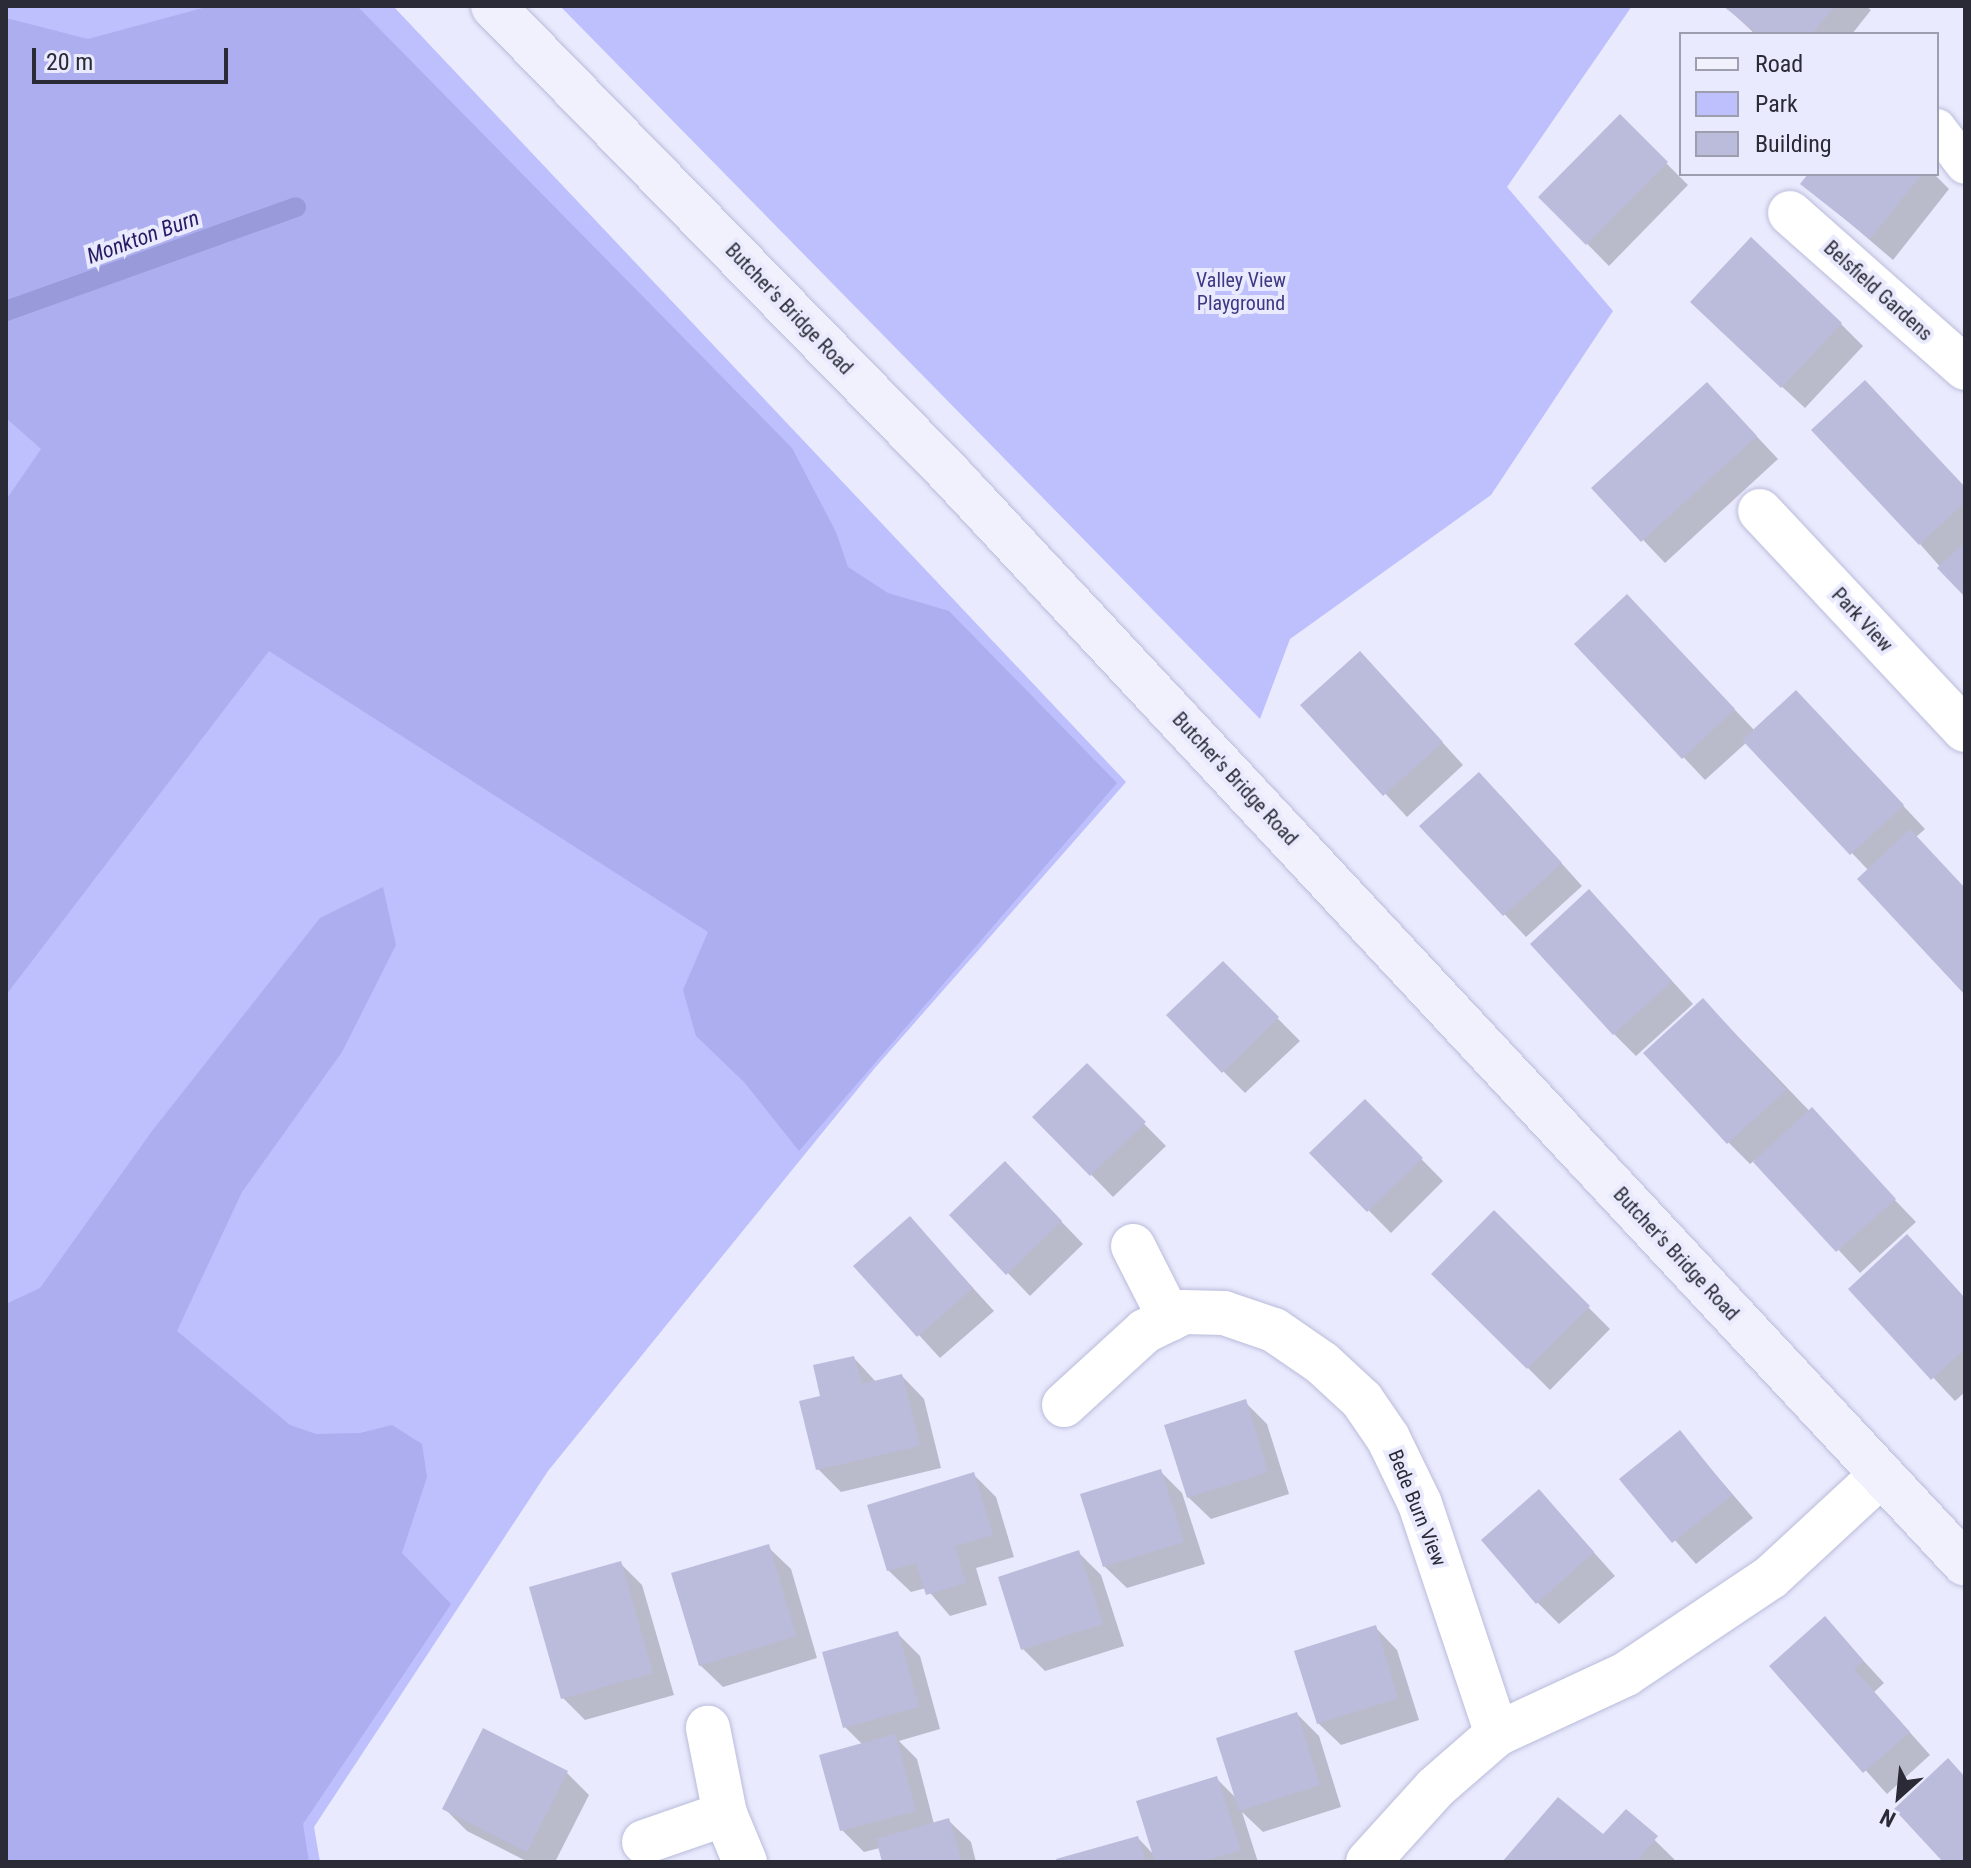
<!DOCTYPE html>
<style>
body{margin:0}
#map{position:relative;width:1971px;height:1868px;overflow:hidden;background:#e9eafd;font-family:"Roboto Condensed",sans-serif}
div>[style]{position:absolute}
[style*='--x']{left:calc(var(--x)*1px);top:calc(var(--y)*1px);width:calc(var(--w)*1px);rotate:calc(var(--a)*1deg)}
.green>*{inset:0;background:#bebffd}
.forest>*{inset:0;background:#adaeef}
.shadow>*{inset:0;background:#0003}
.stream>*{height:20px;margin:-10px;padding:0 10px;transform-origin:10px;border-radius:10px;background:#999ada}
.building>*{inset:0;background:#bbbcdb}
.roads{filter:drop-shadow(0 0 2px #babcdb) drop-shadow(0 0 2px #babcdb)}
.lane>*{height:38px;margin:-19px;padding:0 19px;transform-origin:19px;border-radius:19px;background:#fff}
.street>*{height:44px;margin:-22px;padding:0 22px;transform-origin:22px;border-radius:22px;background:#fff}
.secondary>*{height:44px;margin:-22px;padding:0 22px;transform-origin:22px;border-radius:22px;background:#f0f1fd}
span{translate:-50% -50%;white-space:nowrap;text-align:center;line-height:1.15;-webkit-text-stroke:8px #e9eafd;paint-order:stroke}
.park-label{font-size:20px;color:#3f3884}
.street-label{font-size:20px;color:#2a2b37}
.water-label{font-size:22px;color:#271a64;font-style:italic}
.frame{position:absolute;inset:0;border:8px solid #2a2b37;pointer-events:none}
.legend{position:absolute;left:1679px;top:32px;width:260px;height:144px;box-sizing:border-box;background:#e9eafd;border:2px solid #9d9eae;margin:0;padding:10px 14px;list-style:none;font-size:24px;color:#2a2b37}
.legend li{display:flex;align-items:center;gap:16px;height:40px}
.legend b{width:40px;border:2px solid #9d9eae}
.north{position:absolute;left:1859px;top:1756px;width:80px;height:80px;-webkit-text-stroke:6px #e9eafd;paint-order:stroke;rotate:207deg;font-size:22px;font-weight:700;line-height:32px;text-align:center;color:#2a2b37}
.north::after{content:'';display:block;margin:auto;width:28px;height:36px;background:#2a2b37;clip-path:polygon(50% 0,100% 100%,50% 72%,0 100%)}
.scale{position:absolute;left:32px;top:48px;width:196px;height:36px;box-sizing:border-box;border:4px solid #2a2b37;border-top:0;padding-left:10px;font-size:24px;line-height:28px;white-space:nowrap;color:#2a2b37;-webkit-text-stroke:6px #e9eafd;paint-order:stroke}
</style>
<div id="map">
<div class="green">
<div style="clip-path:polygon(6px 6px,393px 6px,1126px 782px,874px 1069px,548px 1471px,314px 1827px,320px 1862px,6px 1862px)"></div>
<div style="clip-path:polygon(560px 6px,1632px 6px,1507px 187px,1613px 311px,1491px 495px,1290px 639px,1260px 719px)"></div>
</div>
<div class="forest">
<div style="clip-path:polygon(210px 6px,357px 6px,792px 448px,836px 532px,848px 567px,888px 593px,949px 611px,1117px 783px,799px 1151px,744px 1082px,696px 1036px,683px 990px,708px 932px,269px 651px,6px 995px,6px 500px,41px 449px,6px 418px,6px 18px,88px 39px)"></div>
<div style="clip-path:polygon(383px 887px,396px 945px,342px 1052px,242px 1192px,177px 1331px,290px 1425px,316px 1434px,360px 1433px,392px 1425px,422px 1444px,427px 1477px,402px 1553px,451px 1604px,303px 1824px,309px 1862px,6px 1862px,6px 1304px,40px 1288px,152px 1131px,320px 918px)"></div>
</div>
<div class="shadow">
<div style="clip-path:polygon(1725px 6px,1866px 6px,1871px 10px,1852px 34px,1755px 34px)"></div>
<div style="clip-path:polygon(1620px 117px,1688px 185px,1609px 266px,1541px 197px)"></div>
<div style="clip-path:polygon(1810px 174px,1934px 174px,1949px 189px,1893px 260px,1803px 183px)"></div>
<div style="clip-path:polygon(1714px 324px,1841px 324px,1863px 346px,1805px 408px)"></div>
<div style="clip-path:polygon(1729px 407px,1778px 459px,1665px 563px,1594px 488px)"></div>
<div style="clip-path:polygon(1965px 488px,1965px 595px,1920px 544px)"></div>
<div style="clip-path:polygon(1649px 619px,1755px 731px,1818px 715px,1925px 829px,1916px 837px,1965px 889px,1965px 992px,1869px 871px,1747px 742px,1705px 780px,1577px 644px)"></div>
<div style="clip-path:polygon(1382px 676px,1463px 765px,1407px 817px,1303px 705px)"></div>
<div style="clip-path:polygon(1501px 796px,1582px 886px,1526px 937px,1422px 826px)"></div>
<div style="clip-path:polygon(1611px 914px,1693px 1004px,1636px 1056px,1614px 1034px)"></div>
<div style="clip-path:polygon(1223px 963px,1300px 1041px,1245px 1093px,1223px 1071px)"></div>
<div style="clip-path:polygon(1725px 1023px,1916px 1222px,1860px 1273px,1755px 1160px,1750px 1164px,1728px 1142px)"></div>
<div style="clip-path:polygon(1087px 1066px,1166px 1146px,1113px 1197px,1035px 1117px)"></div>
<div style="clip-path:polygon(1365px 1102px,1443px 1181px,1391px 1233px,1312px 1153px)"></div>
<div style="clip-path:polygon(1027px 1186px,1083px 1244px,1030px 1296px,952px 1215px)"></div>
<div style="clip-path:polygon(1494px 1213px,1610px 1329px,1550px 1390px,1434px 1274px)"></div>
<div style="clip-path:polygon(909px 1218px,994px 1311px,940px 1358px,856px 1266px)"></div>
<div style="clip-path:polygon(1851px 1289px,1965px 1298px,1965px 1392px,1955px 1401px)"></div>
<div style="clip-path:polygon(854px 1358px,877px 1383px,902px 1376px,924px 1399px,941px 1468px,841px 1492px,818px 1469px,823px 1398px)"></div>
<div style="clip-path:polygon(1245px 1402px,1267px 1424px,1289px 1494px,1211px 1519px,1188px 1497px)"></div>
<div style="clip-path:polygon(1680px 1433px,1753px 1518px,1696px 1564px,1622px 1480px)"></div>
<div style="clip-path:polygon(1160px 1471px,1182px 1493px,1205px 1564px,1127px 1588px,1104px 1566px)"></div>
<div style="clip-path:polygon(974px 1475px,996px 1497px,1014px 1557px,976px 1568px,987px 1605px,950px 1616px,926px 1588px,911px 1592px,888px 1570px)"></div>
<div style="clip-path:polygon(1539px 1491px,1615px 1576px,1559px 1624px,1537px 1602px)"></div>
<div style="clip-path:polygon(768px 1547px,791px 1569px,817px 1658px,723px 1687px,700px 1665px)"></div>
<div style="clip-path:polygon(1079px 1553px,1101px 1575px,1124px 1646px,1045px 1671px,1023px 1649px)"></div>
<div style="clip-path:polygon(620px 1563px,642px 1585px,674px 1695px,585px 1720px,563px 1698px)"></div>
<div style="clip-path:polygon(1825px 1619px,1884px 1683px,1874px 1692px,1930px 1755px,1887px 1794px,1772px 1666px)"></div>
<div style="clip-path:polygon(1375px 1627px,1397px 1650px,1419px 1720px,1341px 1745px,1318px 1723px)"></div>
<div style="clip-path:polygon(898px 1634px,920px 1656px,940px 1729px,899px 1741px,917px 1759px,934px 1824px,948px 1820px,971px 1842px,976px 1862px,884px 1862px,880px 1848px,864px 1852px,842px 1830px,863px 1745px,845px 1727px)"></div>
<div style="clip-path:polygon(1297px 1714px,1319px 1736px,1341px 1807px,1263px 1832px,1242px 1812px,1258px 1862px,1059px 1862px,1138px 1838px,1155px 1856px,1217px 1779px,1237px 1799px)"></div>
<div style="clip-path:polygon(567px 1773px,589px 1795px,555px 1862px,528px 1862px,467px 1831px,444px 1808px)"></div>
<div style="clip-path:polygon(1626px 1812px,1677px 1862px,1505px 1862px,1603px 1837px)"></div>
</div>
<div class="stream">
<div style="--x:6;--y:311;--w:308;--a:-19.7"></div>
</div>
<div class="building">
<div style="clip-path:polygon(1723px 6px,1835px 6px,1812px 34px,1758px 34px)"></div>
<div style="clip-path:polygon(1620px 114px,1668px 162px,1586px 245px,1538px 197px)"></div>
<div style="clip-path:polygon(1808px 174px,1922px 174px,1870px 239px,1800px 184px)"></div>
<div style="clip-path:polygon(1751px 237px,1842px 323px,1781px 388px,1690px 302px)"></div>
<div style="clip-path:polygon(1865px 380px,1965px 487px,1965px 502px,1919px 545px,1811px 430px)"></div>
<div style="clip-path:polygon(1707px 382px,1757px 436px,1641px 542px,1591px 488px)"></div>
<div style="clip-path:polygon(1965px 542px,1965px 597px,1937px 568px)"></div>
<div style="clip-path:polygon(1627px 594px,1735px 709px,1682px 759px,1574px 644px)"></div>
<div style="clip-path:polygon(1360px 651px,1443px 742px,1383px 796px,1300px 705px)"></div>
<div style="clip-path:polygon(1796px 690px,1904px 805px,1850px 855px,1742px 740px)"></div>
<div style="clip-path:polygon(1479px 772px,1562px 863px,1503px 916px,1419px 826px)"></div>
<div style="clip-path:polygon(1910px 829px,1965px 888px,1965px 995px,1857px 879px)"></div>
<div style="clip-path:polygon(1589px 889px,1672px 981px,1613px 1035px,1530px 944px)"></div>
<div style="clip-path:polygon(1223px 961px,1279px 1017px,1222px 1073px,1166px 1015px)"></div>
<div style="clip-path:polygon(1703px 998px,1786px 1090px,1727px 1144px,1643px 1053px)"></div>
<div style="clip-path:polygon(1087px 1063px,1146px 1122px,1090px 1176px,1032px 1117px)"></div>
<div style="clip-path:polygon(1365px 1099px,1423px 1158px,1367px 1212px,1309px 1153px)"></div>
<div style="clip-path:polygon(1812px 1107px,1896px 1199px,1836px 1252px,1753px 1162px)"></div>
<div style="clip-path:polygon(1005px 1161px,1062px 1221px,1006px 1275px,949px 1215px)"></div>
<div style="clip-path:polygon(1494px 1210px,1590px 1306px,1527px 1369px,1431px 1274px)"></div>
<div style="clip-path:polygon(910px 1216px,973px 1288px,917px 1337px,853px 1266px)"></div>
<div style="clip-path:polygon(1907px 1234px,1965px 1298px,1965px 1349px,1931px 1380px,1848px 1289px)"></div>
<div style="clip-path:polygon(854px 1356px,862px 1384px,902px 1374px,920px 1446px,816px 1470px,799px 1401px,820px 1396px,813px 1365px)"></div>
<div style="clip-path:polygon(1246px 1399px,1268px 1472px,1187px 1498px,1164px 1425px)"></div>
<div style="clip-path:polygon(1680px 1430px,1732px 1495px,1672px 1543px,1619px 1479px)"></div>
<div style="clip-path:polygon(1161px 1469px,1184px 1542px,1103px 1567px,1080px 1494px)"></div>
<div style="clip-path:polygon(974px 1472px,993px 1535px,955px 1546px,966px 1583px,926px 1595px,916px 1563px,887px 1571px,867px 1505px)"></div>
<div style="clip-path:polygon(1539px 1489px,1594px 1552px,1536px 1604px,1481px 1540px)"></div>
<div style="clip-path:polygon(769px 1544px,796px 1636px,699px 1666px,671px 1573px)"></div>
<div style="clip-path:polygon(1079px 1550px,1103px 1624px,1021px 1650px,998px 1577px)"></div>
<div style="clip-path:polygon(621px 1561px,653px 1673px,561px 1699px,529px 1587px)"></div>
<div style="clip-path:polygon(1825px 1616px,1863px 1660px,1854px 1669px,1910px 1732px,1863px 1773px,1769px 1666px)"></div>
<div style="clip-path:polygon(1376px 1625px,1398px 1698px,1317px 1724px,1294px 1651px)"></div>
<div style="clip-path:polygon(898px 1631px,919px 1707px,843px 1728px,822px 1652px)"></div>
<div style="clip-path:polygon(1297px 1712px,1320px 1785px,1239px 1811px,1216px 1738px)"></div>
<div style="clip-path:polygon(483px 1728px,568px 1771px,527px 1852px,442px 1809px)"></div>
<div style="clip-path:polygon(895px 1734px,916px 1811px,840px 1831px,819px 1755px)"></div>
<div style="clip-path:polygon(1948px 1758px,1965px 1777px,1965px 1862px,1943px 1862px,1894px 1809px)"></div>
<div style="clip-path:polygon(1217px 1776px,1241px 1850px,1201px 1862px,1155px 1862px,1136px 1801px)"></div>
<div style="clip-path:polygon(1558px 1797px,1603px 1834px,1626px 1809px,1658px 1836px,1636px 1862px,1502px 1862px)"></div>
<div style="clip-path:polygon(949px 1818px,962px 1862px,882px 1862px,876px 1839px)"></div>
<div style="clip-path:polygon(1138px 1836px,1146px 1862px,1057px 1862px,1056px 1859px)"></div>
</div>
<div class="roads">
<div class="lane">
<div style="--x:1937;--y:128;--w:46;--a:52.9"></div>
</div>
<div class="street">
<div style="--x:1790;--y:213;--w:234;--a:41.5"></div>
<div style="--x:1760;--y:511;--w:300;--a:46.9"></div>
<div style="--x:1133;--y:1246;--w:82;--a:63.1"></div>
<div style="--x:1064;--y:1405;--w:110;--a:-42.4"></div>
<div style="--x:1145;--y:1331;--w:43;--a:-26"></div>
<div style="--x:1184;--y:1312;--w:40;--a:1.4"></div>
<div style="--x:1224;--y:1313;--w:53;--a:18.8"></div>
<div style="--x:1274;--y:1330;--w:58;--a:34.5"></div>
<div style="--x:1322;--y:1363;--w:54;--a:42.8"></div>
<div style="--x:1362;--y:1400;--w:46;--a:55.6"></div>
<div style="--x:1388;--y:1438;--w:73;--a:64.1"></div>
<div style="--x:1420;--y:1504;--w:243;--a:71.5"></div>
<div style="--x:725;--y:1814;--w:52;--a:67.4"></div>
<div style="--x:644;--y:1842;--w:86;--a:-19.1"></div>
<div style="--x:725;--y:1814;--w:88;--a:-101.2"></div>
<div style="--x:1368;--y:1862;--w:100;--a:-47.8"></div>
<div style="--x:1435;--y:1788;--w:82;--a:-41.1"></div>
<div style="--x:1497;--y:1734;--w:142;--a:-24.9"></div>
<div style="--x:1626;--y:1674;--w:174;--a:-33.8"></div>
<div style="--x:1771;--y:1577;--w:150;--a:-42.8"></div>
</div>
<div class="secondary">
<div style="--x:493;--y:6;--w:654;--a:45.68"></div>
<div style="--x:950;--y:474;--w:1489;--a:47.04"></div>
</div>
</div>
<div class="park-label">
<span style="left:1241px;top:292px">Valley View<br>Playground</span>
</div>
<div class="street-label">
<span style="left:1878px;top:291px;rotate:42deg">Belsfield Gardens</span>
<span style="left:789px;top:309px;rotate:46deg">Butcher's Bridge Road</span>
<span style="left:1862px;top:620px;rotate:47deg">Park View</span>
<span style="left:1235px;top:779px;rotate:47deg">Butcher's Bridge Road</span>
<span style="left:1676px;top:1254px;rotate:47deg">Butcher's Bridge Road</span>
<span style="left:1417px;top:1508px;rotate:68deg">Bede Burn View</span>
</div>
<div class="water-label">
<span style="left:143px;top:237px;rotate:-20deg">Monkton Burn</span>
</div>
<div class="frame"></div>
<ul class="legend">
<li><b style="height:10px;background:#f0f1fd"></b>Road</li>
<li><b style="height:22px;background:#bebffd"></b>Park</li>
<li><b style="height:22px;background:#bbbcdb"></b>Building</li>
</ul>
<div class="north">N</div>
<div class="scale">20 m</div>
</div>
